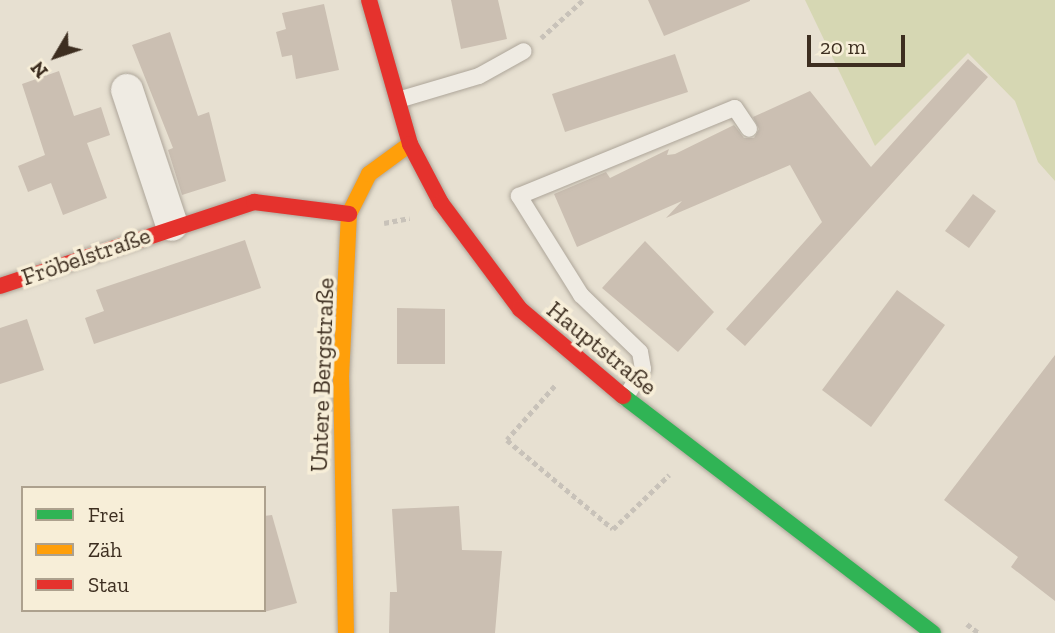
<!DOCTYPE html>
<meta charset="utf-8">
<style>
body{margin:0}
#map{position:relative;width:1055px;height:633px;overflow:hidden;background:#e7e0d1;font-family:"Zilla Slab",serif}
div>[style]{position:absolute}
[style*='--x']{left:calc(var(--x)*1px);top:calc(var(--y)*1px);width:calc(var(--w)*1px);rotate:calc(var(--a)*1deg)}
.green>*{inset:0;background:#d6d7b3}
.building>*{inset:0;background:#cbbfb2}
.path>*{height:4.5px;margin-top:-2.25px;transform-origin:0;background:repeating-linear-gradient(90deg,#c8c2b9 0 5px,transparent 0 8.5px)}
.roads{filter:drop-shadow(0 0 2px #ada599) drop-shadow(0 0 2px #ada599)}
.lane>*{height:16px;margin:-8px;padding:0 8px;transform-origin:8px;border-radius:8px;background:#efebe3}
.street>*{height:32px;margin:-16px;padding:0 16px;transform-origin:16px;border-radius:16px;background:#efebe3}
.fast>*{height:16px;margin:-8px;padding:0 8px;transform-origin:8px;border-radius:8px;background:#30b455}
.slow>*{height:16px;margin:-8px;padding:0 8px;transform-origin:8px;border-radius:8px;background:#ff9f0a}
.jam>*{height:16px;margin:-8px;padding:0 8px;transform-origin:8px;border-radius:8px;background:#e5322d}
span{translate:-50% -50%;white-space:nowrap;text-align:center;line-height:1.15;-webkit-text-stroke:7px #f7eed8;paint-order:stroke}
.street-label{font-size:24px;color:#3d2e20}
.legend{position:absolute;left:21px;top:486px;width:245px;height:126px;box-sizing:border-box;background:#f7eed8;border:2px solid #ada18e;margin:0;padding:9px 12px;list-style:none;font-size:21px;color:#3d2e20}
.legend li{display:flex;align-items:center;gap:14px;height:35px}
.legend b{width:35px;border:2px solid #ada18e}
.north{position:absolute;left:21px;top:21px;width:70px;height:70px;-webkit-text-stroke:5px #f7eed8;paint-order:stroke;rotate:231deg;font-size:19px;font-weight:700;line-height:28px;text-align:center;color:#3d2e20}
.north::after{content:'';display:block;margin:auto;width:24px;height:32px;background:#3d2e20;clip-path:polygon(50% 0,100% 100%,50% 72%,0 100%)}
.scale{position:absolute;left:807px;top:35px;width:98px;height:32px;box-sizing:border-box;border:4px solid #3d2e20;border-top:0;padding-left:9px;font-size:21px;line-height:24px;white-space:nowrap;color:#3d2e20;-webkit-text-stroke:5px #f7eed8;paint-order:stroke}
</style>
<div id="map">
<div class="green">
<div style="clip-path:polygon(805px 0,1055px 0,1055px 181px,1038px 162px,1015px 101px,968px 53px,875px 146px)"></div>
</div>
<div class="building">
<div style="clip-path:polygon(451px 0,498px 0,507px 39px,461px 49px)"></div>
<div style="clip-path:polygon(648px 0,750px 0,750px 1px,664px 36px)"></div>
<div style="clip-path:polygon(324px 4px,339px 70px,296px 79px,292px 55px,282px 57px,276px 32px,286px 29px,282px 13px)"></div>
<div style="clip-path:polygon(170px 32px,198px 116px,209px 112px,226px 181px,182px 195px,168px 150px,173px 148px,132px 45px)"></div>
<div style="clip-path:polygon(675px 54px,688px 92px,565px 132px,552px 94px)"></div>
<div style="clip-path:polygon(968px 59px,988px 77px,745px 346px,726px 329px,822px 222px,790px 165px,666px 218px,682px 201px,577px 247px,554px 194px,606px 172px,610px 178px,669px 149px,667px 155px,675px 154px,734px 125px,744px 138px,754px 138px,759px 129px,753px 117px,810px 91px,871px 167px)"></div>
<div style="clip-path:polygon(59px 71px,74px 116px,101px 107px,110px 135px,87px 143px,107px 198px,63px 215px,51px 183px,28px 192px,18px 166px,45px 155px,22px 84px)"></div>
<div style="clip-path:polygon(973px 194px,996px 211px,969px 248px,945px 231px)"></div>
<div style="clip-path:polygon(245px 240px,261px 288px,94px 344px,85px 318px,104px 311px,96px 290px)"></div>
<div style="clip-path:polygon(645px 241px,714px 312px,678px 352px,602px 288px)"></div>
<div style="clip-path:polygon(897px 290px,945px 325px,871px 427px,822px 390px)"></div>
<div style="clip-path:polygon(397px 308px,445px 309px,445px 364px,397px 364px)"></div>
<div style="clip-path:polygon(27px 319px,44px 370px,0 384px,0 328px)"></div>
<div style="clip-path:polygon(1055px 355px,1055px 601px,1011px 567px,1018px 557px,944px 500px)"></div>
<div style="clip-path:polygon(459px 506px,462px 550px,502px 551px,495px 633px,389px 633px,390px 592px,397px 592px,392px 509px)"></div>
<div style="clip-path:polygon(272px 515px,297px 603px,264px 612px,264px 516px)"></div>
</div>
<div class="path">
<div style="--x:541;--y:38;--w:57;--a:-42.1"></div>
<div style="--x:384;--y:223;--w:26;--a:-11"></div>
<div style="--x:555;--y:386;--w:72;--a:131.6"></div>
<div style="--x:507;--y:440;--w:138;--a:40"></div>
<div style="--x:613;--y:529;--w:78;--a:-44"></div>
<div style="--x:967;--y:624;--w:15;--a:37"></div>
</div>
<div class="roads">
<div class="lane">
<div style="--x:398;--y:100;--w:84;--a:-16.5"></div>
<div style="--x:479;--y:76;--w:51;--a:-29.1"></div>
<div style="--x:625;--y:398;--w:34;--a:-58"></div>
<div style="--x:643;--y:369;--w:17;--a:-100"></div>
<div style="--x:640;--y:352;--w:82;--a:-136"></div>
<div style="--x:581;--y:295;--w:117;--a:-122.1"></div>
<div style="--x:519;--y:196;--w:233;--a:-22.2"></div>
<div style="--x:735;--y:108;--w:25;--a:56"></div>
</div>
<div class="street">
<div style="--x:127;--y:90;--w:142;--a:71.6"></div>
</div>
<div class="fast">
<div style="--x:623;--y:396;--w:390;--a:37.4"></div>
</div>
<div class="slow">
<div style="--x:346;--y:633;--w:256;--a:-91.1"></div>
<div style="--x:341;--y:377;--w:163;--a:-87.2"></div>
<div style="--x:349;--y:214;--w:45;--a:-63.4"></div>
<div style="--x:369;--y:174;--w:51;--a:-36.2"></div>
</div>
<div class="jam">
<div style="--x:369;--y:0;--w:150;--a:74.1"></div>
<div style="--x:410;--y:144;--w:67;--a:62.3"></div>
<div style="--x:441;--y:203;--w:132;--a:53.3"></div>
<div style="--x:520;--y:309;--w:135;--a:40.2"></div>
<div style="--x:0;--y:286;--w:268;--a:-18.3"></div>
<div style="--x:254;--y:202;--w:96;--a:7.2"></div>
</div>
</div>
<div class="street-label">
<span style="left:86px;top:256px;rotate:-19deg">Fröbelstraße</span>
<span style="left:602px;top:348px;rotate:39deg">Hauptstraße</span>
<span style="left:322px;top:375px;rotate:-88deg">Untere Bergstraße</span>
</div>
<ul class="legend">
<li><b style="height:9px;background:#30b455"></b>Frei</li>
<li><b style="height:9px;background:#ff9f0a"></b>Zäh</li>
<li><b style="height:9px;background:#e5322d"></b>Stau</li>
</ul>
<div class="north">N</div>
<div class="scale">20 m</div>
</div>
